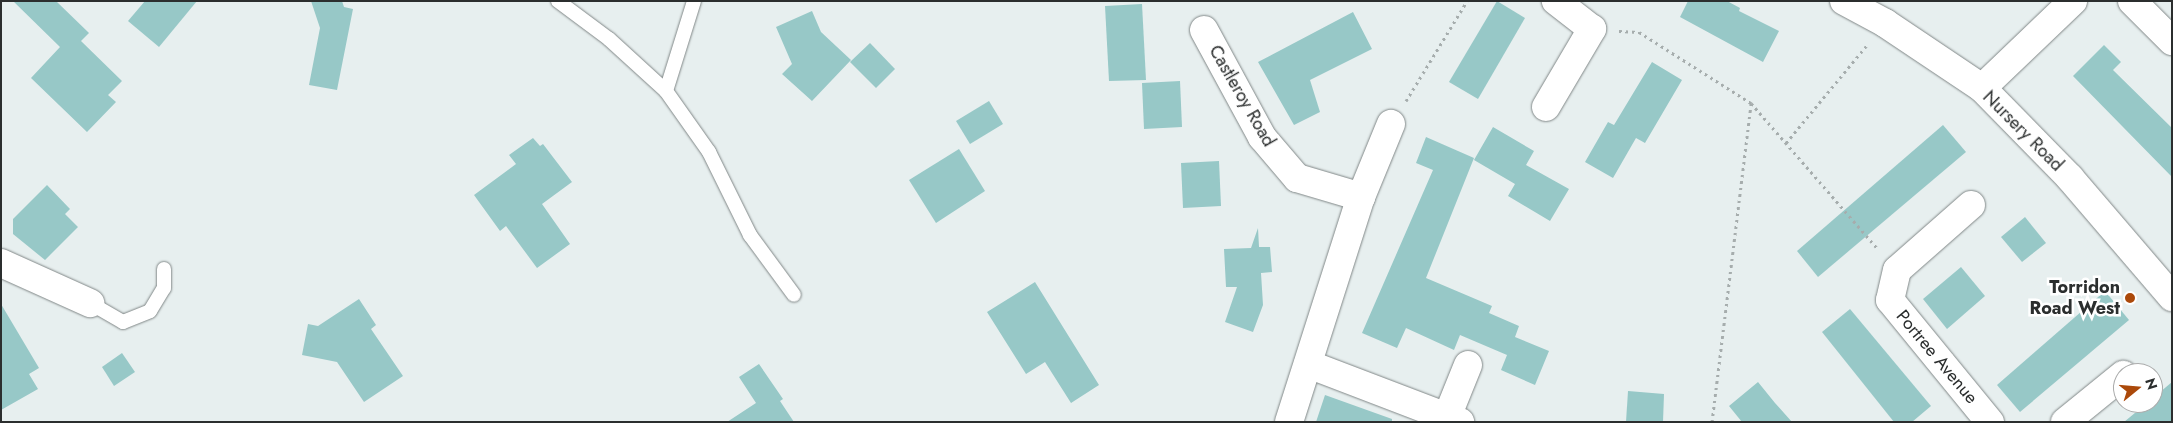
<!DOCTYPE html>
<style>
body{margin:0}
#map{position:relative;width:2173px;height:423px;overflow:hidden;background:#e7efef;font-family:Jost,sans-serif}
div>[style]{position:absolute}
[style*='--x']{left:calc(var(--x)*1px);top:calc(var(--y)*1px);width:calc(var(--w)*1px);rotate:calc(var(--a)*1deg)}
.building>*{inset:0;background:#97c8c7}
.path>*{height:3px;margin-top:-1.5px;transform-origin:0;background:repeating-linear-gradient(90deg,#a6adad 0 2.5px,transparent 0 6.5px)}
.roads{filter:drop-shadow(0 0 1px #808787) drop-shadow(0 0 1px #808787)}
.service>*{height:14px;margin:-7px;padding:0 7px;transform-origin:7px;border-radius:7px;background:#fff}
.minor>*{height:28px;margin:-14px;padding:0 14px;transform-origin:14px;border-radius:14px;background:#fff}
.tertiary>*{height:28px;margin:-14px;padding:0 14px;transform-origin:14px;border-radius:14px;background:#fff}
.dots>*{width:14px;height:14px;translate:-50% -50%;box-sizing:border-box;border:2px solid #fff;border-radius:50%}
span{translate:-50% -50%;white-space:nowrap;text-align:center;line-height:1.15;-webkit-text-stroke:5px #fff;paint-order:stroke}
.street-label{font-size:18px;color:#2b2e2e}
.poi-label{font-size:18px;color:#2b2e2e;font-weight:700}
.right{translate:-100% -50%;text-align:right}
.frame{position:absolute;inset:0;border:2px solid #2b2e2e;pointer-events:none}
.north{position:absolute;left:2113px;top:363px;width:50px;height:50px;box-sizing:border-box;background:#fff;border:1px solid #aaabab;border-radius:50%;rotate:73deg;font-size:14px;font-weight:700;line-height:20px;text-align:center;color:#2b2e2e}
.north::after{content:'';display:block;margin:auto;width:18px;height:22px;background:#ab490a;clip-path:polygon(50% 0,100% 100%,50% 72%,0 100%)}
</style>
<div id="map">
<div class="building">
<div style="clip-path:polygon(13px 1px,56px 1px,89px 33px,81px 41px,122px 81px,108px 95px,116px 102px,87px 132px,31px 78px,60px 47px)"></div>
<div style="clip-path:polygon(145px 1px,197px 1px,159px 47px,128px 21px)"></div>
<div style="clip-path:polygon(311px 1px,342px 1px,344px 7px,353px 9px,337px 90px,309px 85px,320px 28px)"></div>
<div style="clip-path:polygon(1497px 1px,1525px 18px,1478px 99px,1449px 82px)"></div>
<div style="clip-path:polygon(1688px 1px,1727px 1px,1740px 8px,1739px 11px,1779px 31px,1763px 62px,1680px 17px)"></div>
<div style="clip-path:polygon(1142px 4px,1146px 80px,1109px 81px,1105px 6px)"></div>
<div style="clip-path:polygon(812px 11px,821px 32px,851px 60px,812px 101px,782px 74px,792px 64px,776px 27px)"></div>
<div style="clip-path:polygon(1353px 12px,1372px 49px,1310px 80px,1320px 112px,1294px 125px,1258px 62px)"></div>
<div style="clip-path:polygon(870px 43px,895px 69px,876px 88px,850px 62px)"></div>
<div style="clip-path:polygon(2104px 45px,2121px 62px,2113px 70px,2172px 128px,2172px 177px,2073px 76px)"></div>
<div style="clip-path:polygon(1652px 62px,1682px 80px,1645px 143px,1636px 138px,1613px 178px,1585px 162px,1608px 122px,1614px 125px)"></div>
<div style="clip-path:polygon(1180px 81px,1182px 127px,1144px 129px,1142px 83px)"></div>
<div style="clip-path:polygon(989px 101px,1003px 124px,970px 144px,956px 121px)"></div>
<div style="clip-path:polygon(1943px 125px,1966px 152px,1818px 277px,1797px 251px)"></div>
<div style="clip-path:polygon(1493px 127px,1534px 151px,1526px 165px,1569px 189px,1550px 221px,1508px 196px,1515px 184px,1474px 160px)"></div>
<div style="clip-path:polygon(1426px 137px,1474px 158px,1426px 278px,1492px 306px,1489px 313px,1519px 326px,1515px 337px,1549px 351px,1535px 385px,1501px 370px,1507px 355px,1460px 335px,1454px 350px,1406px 328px,1397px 348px,1362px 333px,1433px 170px,1416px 163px)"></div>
<div style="clip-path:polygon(533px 138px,540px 146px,543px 144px,572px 182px,542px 204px,570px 244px,537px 268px,506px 226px,500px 231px,474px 195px,516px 164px,509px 155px)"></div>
<div style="clip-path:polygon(959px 149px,985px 191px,936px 223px,909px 180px)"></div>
<div style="clip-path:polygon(1219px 161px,1221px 206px,1183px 208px,1181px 163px)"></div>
<div style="clip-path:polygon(47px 185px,70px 209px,65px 214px,78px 227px,45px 260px,13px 234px,13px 219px)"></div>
<div style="clip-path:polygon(2025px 217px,2046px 243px,2022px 262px,2001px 237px)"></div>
<div style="clip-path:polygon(1258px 228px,1259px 247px,1270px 247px,1272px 272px,1261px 273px,1263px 305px,1253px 332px,1225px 322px,1237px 287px,1226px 287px,1224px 249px,1251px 248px)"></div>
<div style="clip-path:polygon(1961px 267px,1985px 296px,1947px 329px,1923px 299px)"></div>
<div style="clip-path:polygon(1035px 282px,1099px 385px,1071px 403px,1045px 362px,1026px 374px,987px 312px)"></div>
<div style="clip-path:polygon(2105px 291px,2129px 320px,2020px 412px,1997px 385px)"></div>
<div style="clip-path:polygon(359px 299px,376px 325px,371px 329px,403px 376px,364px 402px,337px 362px,302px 355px,308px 324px,318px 326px)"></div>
<div style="clip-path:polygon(1px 304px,39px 368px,29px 374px,38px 389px,1px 410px)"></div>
<div style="clip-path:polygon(1850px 309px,1931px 406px,1912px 422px,1894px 422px,1822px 332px)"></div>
<div style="clip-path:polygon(122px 353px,135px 372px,114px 386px,102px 367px)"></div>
<div style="clip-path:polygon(759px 364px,783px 399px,780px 401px,794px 422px,727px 422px,756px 403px,739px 377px)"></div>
<div style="clip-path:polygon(1758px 382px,1775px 403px,1792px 422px,1742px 422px,1729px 406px)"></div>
<div style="clip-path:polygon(2172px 382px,2172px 422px,2124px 422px,2147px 403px,2153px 403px,2153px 398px)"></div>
<div style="clip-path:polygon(1628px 391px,1664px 394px,1663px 422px,1626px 422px)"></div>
<div style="clip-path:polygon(1325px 395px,1392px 419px,1392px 422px,1316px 422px)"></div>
</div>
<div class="path">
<div style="--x:1619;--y:31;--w:20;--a:3"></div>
<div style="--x:1639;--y:32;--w:133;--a:32.4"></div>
<div style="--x:1751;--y:103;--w:194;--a:49"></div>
<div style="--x:1406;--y:101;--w:117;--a:-58.6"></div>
<div style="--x:1786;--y:143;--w:127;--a:-50.4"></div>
<div style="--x:1712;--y:422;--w:321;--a:-83"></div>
</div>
<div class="roads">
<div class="service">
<div style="--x:558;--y:1;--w:64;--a:36.7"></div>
<div style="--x:609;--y:39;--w:77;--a:42.4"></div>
<div style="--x:666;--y:91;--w:75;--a:54.8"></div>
<div style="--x:709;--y:152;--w:93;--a:63.7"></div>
<div style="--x:750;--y:235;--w:74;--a:53.7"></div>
<div style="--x:666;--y:91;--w:94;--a:-72.7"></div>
<div style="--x:90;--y:303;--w:38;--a:30"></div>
<div style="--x:123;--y:322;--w:29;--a:-22"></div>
<div style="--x:150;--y:311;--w:27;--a:-59"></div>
<div style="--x:164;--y:288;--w:19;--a:-90"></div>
</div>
<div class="minor">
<div style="--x:2132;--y:1;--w:57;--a:45"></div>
<div style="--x:1204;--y:30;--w:122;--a:61.5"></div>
<div style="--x:1262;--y:137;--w:54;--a:49.5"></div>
<div style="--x:1297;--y:178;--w:67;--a:16.5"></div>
<div style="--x:1982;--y:88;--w:126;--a:-43.7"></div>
<div style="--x:1546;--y:107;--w:91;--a:-59.5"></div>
<div style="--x:1592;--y:29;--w:46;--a:-142.1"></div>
<div style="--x:1971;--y:205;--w:98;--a:138.7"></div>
<div style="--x:1897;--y:270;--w:31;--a:103"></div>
<div style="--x:1890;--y:300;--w:158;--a:50.7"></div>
<div style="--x:1;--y:263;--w:98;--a:24.2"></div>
<div style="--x:1308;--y:364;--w:163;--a:20.9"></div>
<div style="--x:1447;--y:417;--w:56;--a:-68"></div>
<div style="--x:1289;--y:422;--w:236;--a:-72.3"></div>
<div style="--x:1361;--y:197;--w:79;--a:-67.7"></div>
<div style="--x:2065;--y:422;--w:75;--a:-39"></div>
</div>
<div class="tertiary">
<div style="--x:1844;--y:1;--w:47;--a:28.2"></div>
<div style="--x:1885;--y:23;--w:117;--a:33.8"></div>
<div style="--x:1982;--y:88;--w:126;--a:45.6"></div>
<div style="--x:2070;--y:178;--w:157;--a:49.4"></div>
</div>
</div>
<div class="dots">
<div style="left:2130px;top:298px;background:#ab490a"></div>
</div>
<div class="street-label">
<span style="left:1242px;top:96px;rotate:60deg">Castleroy Road</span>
<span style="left:2023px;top:131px;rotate:45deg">Nursery Road</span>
<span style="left:1937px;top:357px;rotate:50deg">Portree Avenue</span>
</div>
<div class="poi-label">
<span class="right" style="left:2120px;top:298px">Torridon<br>Road West</span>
</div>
<div class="frame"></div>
<div class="north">N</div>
</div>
